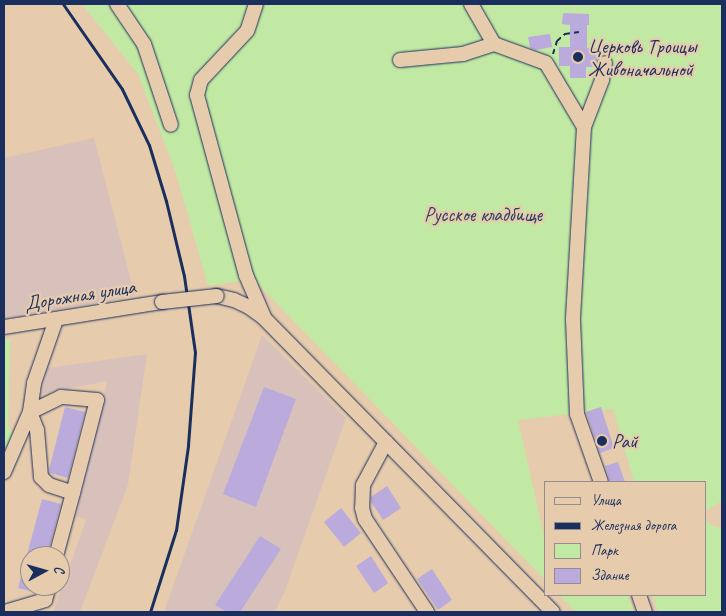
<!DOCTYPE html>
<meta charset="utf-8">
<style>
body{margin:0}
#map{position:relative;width:726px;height:616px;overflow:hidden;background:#e6cbad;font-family:Caveat,sans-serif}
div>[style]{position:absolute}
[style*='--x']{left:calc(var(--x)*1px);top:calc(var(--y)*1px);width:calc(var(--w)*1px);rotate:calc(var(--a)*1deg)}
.built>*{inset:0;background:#d9c1bb}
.green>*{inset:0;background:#c2e9a3}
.building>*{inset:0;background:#baabdc}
.path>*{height:2px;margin-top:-1px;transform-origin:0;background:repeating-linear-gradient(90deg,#1b2f5e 0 5px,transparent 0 9px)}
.roads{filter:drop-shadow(0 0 1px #1b2f5e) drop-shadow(0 0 1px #1b2f5e)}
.minor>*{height:14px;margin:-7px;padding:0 7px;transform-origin:7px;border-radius:7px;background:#e6cbad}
.rail>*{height:3px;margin:-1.5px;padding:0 1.5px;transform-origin:1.5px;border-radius:1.5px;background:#1b2f5e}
.bridges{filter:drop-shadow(0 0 1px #1b2f5e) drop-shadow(0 0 1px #1b2f5e)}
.minor-bridge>*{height:14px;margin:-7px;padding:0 7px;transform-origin:7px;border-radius:7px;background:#e6cbad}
.dots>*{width:14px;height:14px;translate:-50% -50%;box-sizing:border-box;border:2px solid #e6cbad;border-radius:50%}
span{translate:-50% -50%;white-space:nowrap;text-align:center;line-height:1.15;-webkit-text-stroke:4.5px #e6cbad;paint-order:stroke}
.poi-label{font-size:20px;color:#1b2f5e}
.left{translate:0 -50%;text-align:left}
.park-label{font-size:20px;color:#2c4265}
.street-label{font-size:20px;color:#1b2f5e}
.frame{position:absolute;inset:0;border:5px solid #1b2f5e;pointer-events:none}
.legend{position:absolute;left:544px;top:481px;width:162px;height:115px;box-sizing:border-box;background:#e6cbad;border:1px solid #958d8d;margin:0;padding:6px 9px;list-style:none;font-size:15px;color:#1b2f5e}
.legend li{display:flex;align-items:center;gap:10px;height:25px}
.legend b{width:25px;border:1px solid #958d8d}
.north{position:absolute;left:20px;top:546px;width:50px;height:50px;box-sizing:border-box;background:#e6cbad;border:1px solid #958d8d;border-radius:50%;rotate:84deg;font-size:14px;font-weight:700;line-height:20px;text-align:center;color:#1b2f5e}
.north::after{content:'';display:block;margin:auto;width:18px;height:22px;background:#1b2f5e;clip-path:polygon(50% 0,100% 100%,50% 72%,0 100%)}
</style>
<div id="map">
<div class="built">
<div style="clip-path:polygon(94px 138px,135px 296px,4px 319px,4px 158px)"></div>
<div style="clip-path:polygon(262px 335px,346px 418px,285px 591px,275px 612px,164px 612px)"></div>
<div style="clip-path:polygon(147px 354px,128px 485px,80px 612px,53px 612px,86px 520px,76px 516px,107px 381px,41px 394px,48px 368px)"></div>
</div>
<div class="green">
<div style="clip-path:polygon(82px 4px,722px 4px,722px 501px,705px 511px,705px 482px,634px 482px,613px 409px,518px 420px,545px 541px,545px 580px,253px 279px,208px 286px,176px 173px,138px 74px)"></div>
<div style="clip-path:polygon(10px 339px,8px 426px,13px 434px,4px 454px,4px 340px)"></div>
<div style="clip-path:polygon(705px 518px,711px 525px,721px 528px,722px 531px,722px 612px,658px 612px,653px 595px,705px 595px)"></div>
<div style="clip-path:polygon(559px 595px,628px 595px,634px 612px,576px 612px)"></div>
</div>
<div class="building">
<div style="clip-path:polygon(563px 13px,589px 14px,589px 25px,587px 25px,587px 48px,597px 48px,597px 60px,595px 67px,586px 67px,586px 78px,570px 78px,570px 66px,559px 66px,559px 47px,570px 47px,570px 25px,562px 24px)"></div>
<div style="clip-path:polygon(550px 34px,552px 47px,536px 50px,530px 48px,528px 37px)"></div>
<div style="clip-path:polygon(264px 387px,296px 399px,256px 507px,223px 494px)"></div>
<div style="clip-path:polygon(65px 407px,85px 412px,68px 478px,50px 473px,49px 470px)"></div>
<div style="clip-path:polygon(601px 407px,614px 448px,600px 453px,586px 412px)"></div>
<div style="clip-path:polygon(618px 462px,625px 482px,610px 482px,605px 466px)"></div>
<div style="clip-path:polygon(387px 486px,401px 508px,383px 520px,371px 502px,371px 497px)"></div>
<div style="clip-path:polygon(42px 499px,61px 504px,47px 556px,30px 556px,30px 591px,18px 588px)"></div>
<div style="clip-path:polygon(341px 508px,361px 533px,344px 547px,324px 522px)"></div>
<div style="clip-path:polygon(260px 536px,281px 549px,240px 612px,227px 612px,215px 605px)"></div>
<div style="clip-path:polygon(371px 556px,388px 583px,374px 593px,356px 566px)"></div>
<div style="clip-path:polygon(432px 569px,452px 600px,438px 610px,417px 579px)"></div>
</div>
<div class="path">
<div style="--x:553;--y:54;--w:14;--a:-73"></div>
<div style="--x:557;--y:41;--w:11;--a:-41"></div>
<div style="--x:565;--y:34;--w:14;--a:-8"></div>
</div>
<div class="roads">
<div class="minor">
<div style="--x:117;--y:4;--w:48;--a:56"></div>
<div style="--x:144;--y:44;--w:85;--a:71.6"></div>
<div style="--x:256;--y:4;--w:28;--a:108"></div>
<div style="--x:247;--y:31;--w:67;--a:133.2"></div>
<div style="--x:201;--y:80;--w:16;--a:105"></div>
<div style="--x:197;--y:95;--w:187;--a:74.8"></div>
<div style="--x:246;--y:275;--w:46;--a:66.8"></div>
<div style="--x:471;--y:4;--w:46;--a:60.1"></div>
<div style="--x:494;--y:44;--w:55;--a:20.1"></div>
<div style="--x:546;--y:63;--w:74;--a:59.3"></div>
<div style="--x:584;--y:127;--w:193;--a:93.3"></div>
<div style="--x:573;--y:320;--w:94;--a:87.6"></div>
<div style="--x:577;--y:414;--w:72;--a:70.6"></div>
<div style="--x:400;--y:60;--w:63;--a:-5.4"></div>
<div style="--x:463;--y:54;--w:33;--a:-18"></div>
<div style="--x:584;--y:127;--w:50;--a:-69"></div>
<div style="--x:602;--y:80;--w:17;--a:-80"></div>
<div style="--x:217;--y:296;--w:17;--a:13"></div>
<div style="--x:234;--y:300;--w:17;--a:25"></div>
<div style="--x:249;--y:307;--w:19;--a:36"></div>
<div style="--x:264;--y:318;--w:412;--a:45.5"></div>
<div style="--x:4;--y:327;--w:160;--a:-9"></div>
<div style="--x:386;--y:442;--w:49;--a:118.1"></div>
<div style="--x:363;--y:485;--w:23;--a:92"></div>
<div style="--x:362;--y:508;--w:11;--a:75"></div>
<div style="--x:365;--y:519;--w:112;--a:56.3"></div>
<div style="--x:4;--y:472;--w:65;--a:-66.6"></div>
<div style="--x:30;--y:412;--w:29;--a:-82"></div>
<div style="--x:34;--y:383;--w:67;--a:-70.8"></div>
<div style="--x:56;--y:556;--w:65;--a:-74.9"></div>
<div style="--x:73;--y:493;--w:96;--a:-75.5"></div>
<div style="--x:97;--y:400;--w:36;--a:-175"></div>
<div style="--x:61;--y:397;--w:34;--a:154"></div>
<div style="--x:30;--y:412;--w:19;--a:69"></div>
<div style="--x:37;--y:430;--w:47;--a:85.1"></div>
<div style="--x:41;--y:477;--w:11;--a:45"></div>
<div style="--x:49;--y:485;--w:25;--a:18"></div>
<div style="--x:639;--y:595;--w:18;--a:71"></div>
<div style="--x:5;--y:612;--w:42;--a:-16.7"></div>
<div style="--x:45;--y:600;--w:15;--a:-74"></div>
</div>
</div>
<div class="rail">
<div style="--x:63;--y:4;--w:103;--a:55.2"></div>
<div style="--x:122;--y:89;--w:62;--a:64.3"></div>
<div style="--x:149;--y:145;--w:59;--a:73.1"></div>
<div style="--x:166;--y:201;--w:77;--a:76.5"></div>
<div style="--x:184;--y:276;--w:77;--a:81.8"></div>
<div style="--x:195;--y:352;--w:94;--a:94.3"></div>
<div style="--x:188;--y:446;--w:85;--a:98.1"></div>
<div style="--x:176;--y:530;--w:86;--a:107.6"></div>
</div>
<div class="bridges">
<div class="minor-bridge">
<div style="--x:162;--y:302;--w:55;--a:-6.2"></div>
</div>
</div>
<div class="dots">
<div style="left:578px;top:57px;background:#1b2f5e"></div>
<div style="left:602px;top:441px;background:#1b2f5e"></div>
</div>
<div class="poi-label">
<span class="left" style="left:588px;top:58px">Церковь Троицы<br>Живоначальной</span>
<span class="left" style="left:612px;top:441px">Рай</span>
</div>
<div class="park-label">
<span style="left:483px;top:214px">Русское кладбище</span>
</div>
<div class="street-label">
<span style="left:80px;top:295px;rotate:-9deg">Дорожная улица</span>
</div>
<div class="frame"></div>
<ul class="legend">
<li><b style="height:6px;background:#e6cbad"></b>Улица</li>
<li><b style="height:6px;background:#1b2f5e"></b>Железная дорога</li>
<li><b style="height:14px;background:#c2e9a3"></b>Парк</li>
<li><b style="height:14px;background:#baabdc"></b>Здание</li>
</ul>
<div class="north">С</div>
</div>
